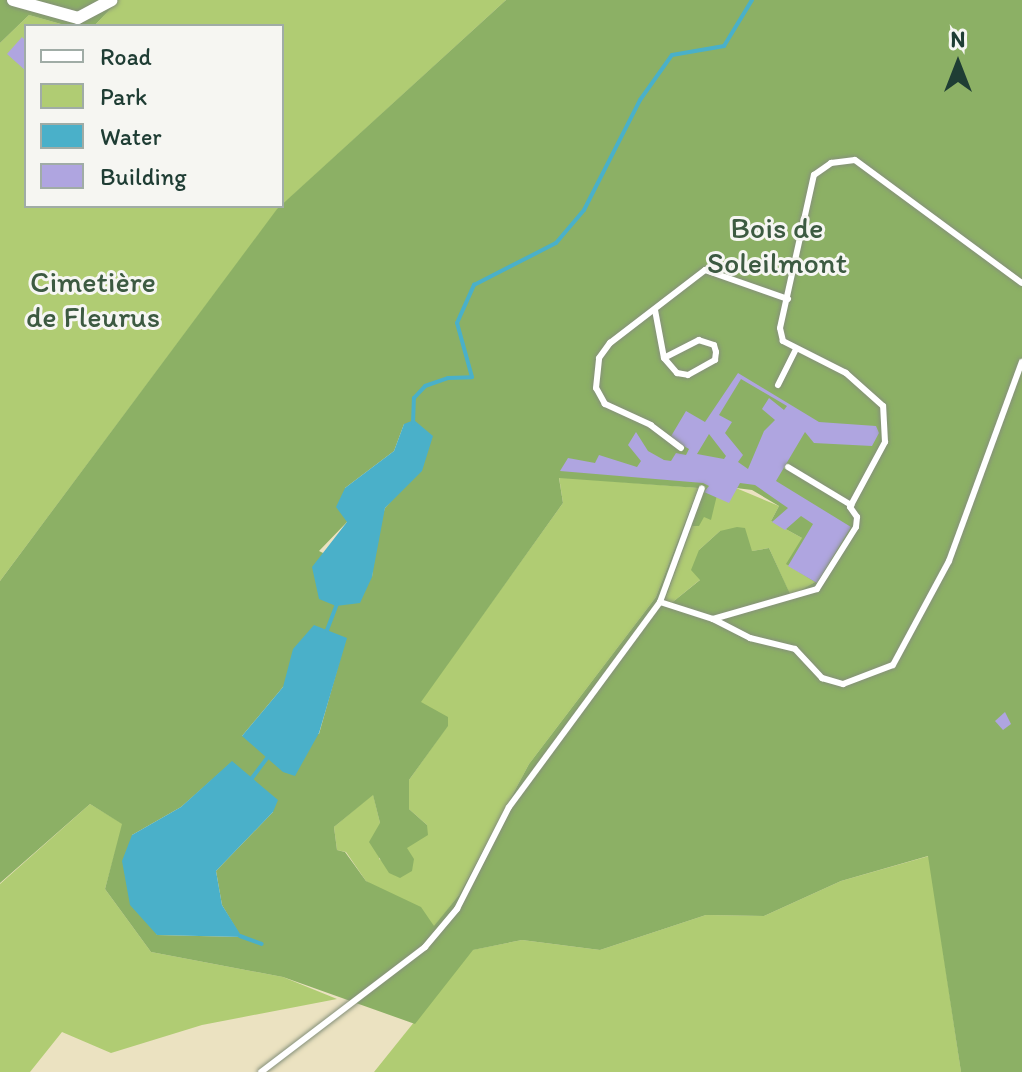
<!DOCTYPE html>
<meta charset="utf-8">
<style>
body{margin:0}
#map{position:relative;width:1022px;height:1072px;overflow:hidden;background:#ebe2c1;font-family:Itim,sans-serif}
div>[style]{position:absolute}
[style*='--x']{left:calc(var(--x)*1px);top:calc(var(--y)*1px);width:calc(var(--w)*1px);rotate:calc(var(--a)*1deg)}
.green>*{inset:0;background:#b0cc73}
.forest>*{inset:0;background:#8cb065}
.water>*{inset:0;background:#4ab0c9}
.stream>*{height:4px;margin:-2px;padding:0 2px;transform-origin:2px;border-radius:2px;background:#4ab0c9}
.building>*{inset:0;background:#afa5e0}
.roads{filter:drop-shadow(0 0 2px #85907a) drop-shadow(0 0 2px #85907a)}
.lane>*{height:6px;margin:-3px;padding:0 3px;transform-origin:3px;border-radius:3px;background:#fff}
.street>*{height:12px;margin:-6px;padding:0 6px;transform-origin:6px;border-radius:6px;background:#fff}
span{translate:-50% -50%;white-space:nowrap;text-align:center;line-height:1.15;-webkit-text-stroke:6px #f6f6f2;paint-order:stroke}
.park-label{font-size:30px;color:#3c5a41}
.legend{position:absolute;left:24px;top:24px;width:260px;height:184px;box-sizing:border-box;background:#f6f6f2;border:2px solid #a0aca6;margin:0;padding:10px 14px;list-style:none;font-size:24px;color:#1f3d34}
.legend li{display:flex;align-items:center;gap:16px;height:40px}
.legend b{width:40px;border:2px solid #a0aca6}
.north{position:absolute;left:918px;top:24px;width:80px;height:80px;-webkit-text-stroke:6px #f6f6f2;paint-order:stroke;rotate:0deg;font-size:22px;font-weight:700;line-height:32px;text-align:center;color:#1f3d34}
.north::after{content:'';display:block;margin:auto;width:28px;height:36px;background:#1f3d34;clip-path:polygon(50% 0,100% 100%,50% 72%,0 100%)}
</style>
<div id="map">
<div class="green">
<div style="clip-path:polygon(119px 0,506px 0,282px 205px,282px 26px,94px 26px)"></div>
<div style="clip-path:polygon(29px 15px,68px 26px,26px 26px,26px 206px,280px 206px,0 581px,0 43px)"></div>
<div style="clip-path:polygon(559px 477px,698px 488px,656px 597px,529px 764px,459px 895px,434px 927px,366px 881px,346px 852px,337px 850px,334px 827px,373px 794px,380px 823px,379px 859px,386px 863px,427px 825px,409px 809px,409px 780px,448px 725px,420px 702px,563px 503px)"></div>
<div style="clip-path:polygon(736px 488px,779px 506px,771px 521px,802px 538px,815px 582px,791px 597px,769px 548px,752px 551px,720px 531px,699px 550px,701px 579px,669px 605px,664px 603px,692px 525px,717px 495px)"></div>
<div style="clip-path:polygon(90px 804px,123px 824px,105px 889px,151px 952px,283px 977px,337px 999px,202px 1025px,111px 1053px,62px 1032px,30px 1072px,0 1072px,0 884px)"></div>
<div style="clip-path:polygon(929px 856px,961px 1072px,374px 1072px,472px 950px,522px 940px,600px 950px,706px 915px,764px 916px,841px 881px)"></div>
</div>
<div class="forest">
<div style="clip-path:polygon(0 0,119px 0,94px 26px,68px 26px,29px 15px,0 43px)"></div>
<div style="clip-path:polygon(evenodd,506px 0,1022px 0,1022px 1072px,961px 1072px,928px 856px,841px 881px,764px 916px,706px 915px,600px 950px,522px 940px,473px 950px,415px 1024px,283px 977px,151px 952px,105px 889px,122px 824px,90px 804px,0 883px,0 581px,277px 209px,506px 0,404px 424px,400px 491px,385px 508px,376px 536px,372px 577px,319px 551px,347px 522px,345px 488px,394px 451px,404px 424px,506px 0,559px 478px,698px 488px,656px 597px,529px 764px,459px 895px,434px 926px,421px 907px,366px 881px,345px 852px,337px 850px,334px 827px,373px 795px,380px 823px,369px 842px,389px 873px,400px 878px,412px 871px,414px 859px,407px 848px,428px 835px,427px 825px,409px 809px,409px 780px,448px 726px,448px 717px,421px 702px,563px 503px,559px 478px,506px 0,736px 488px,752px 490px,779px 506px,771px 521px,802px 538px,786px 564px,815px 582px,791px 596px,769px 548px,752px 551px,745px 528px,737px 527px,720px 531px,699px 550px,691px 570px,700px 580px,669px 605px,664px 603px,692px 526px,699px 526px,704px 517px,711px 520px,717px 495px,736px 488px,506px 0,346px 638px,319px 734px,242px 736px,283px 687px,346px 638px,506px 0,232px 762px,273px 812px,216px 871px,222px 905px,241px 937px,157px 935px,132px 835px,181px 807px,232px 762px)"></div>
</div>
<div class="water">
<div style="clip-path:polygon(414px 420px,433px 436px,422px 471px,385px 508px,372px 577px,360px 603px,336px 606px,319px 599px,312px 567px,347px 522px,336px 507px,345px 488px,394px 451px,404px 424px)"></div>
<div style="clip-path:polygon(314px 625px,347px 638px,319px 733px,295px 776px,283px 772px,242px 736px,283px 687px,293px 649px)"></div>
<div style="clip-path:polygon(232px 761px,278px 800px,273px 812px,216px 871px,222px 905px,242px 937px,157px 935px,130px 905px,122px 861px,132px 835px,181px 807px)"></div>
</div>
<div class="stream">
<div style="--x:413;--y:424;--w:26;--a:-88"></div>
<div style="--x:414;--y:398;--w:16;--a:-47"></div>
<div style="--x:425;--y:386;--w:24;--a:-19"></div>
<div style="--x:448;--y:378;--w:24;--a:-2"></div>
<div style="--x:472;--y:377;--w:56;--a:-105.5"></div>
<div style="--x:457;--y:323;--w:42;--a:-65.9"></div>
<div style="--x:474;--y:285;--w:92;--a:-27.1"></div>
<div style="--x:556;--y:243;--w:43;--a:-49.7"></div>
<div style="--x:584;--y:210;--w:123;--a:-63"></div>
<div style="--x:640;--y:100;--w:55;--a:-54.6"></div>
<div style="--x:672;--y:55;--w:53;--a:-9.8"></div>
<div style="--x:724;--y:46;--w:54;--a:-58.7"></div>
<div style="--x:327;--y:630;--w:28;--a:-69"></div>
<div style="--x:252;--y:778;--w:26;--a:-53"></div>
<div style="--x:240;--y:936;--w:23;--a:20"></div>
</div>
<div class="building">
<div style="clip-path:polygon(22px 37px,26px 41px,26px 71px,7px 54px)"></div>
<div style="clip-path:polygon(evenodd,738px 373px,819px 422px,876px 426px,879px 433px,872px 446px,814px 443px,805px 432px,776px 481px,851px 527px,817px 583px,788px 566px,813px 524px,801px 516px,785px 530px,772px 522px,788px 508px,755px 485px,740px 483px,729px 503px,704px 492px,709px 486px,703px 483px,560px 471px,568px 458px,595px 463px,599px 455px,637px 467px,641px 461px,628px 445px,636px 432px,648px 451px,664px 460px,671px 461px,676px 453px,686px 455px,689px 449px,670px 438px,686px 411px,705px 422px,738px 373px,741px 379px,787px 406px,784px 410px,769px 398px,762px 409px,775px 420px,764px 431px,748px 469px,738px 462px,743px 455px,725px 433px,732px 422px,719px 415px,741px 379px,738px 373px,709px 434px,726px 456px,724px 459px,697px 454px,709px 434px)"></div>
<div style="clip-path:polygon(1005px 712px,1011px 724px,1003px 730px,995px 721px)"></div>
</div>
<div class="roads">
<div class="lane">
<div style="--x:655;--y:310;--w:49;--a:79.4"></div>
<div style="--x:664;--y:358;--w:20;--a:49"></div>
<div style="--x:677;--y:373;--w:11;--a:10"></div>
<div style="--x:688;--y:375;--w:31;--a:-29"></div>
<div style="--x:715;--y:360;--w:8;--a:-83"></div>
<div style="--x:716;--y:352;--w:7;--a:-106"></div>
<div style="--x:714;--y:345;--w:16;--a:-162"></div>
<div style="--x:699;--y:340;--w:39;--a:153"></div>
<div style="--x:778;--y:385;--w:40;--a:-63.4"></div>
<div style="--x:681;--y:448;--w:38;--a:-143"></div>
<div style="--x:651;--y:425;--w:51;--a:-155.5"></div>
<div style="--x:605;--y:404;--w:18;--a:-119"></div>
<div style="--x:596;--y:388;--w:30;--a:-84"></div>
<div style="--x:599;--y:358;--w:19;--a:-54"></div>
<div style="--x:610;--y:343;--w:120;--a:-37.5"></div>
<div style="--x:705;--y:270;--w:88;--a:19.3"></div>
<div style="--x:788;--y:467;--w:74;--a:31.1"></div>
<div style="--x:660;--y:602;--w:56;--a:17.8"></div>
<div style="--x:713;--y:619;--w:108;--a:-16.1"></div>
<div style="--x:817;--y:589;--w:73;--a:-57.8"></div>
<div style="--x:856;--y:527;--w:10;--a:-84"></div>
<div style="--x:857;--y:517;--w:12;--a:-125"></div>
<div style="--x:850;--y:507;--w:74;--a:-61.7"></div>
<div style="--x:885;--y:442;--w:36;--a:-93"></div>
<div style="--x:883;--y:406;--w:50;--a:-138.3"></div>
<div style="--x:846;--y:373;--w:71;--a:-153.1"></div>
<div style="--x:783;--y:341;--w:13;--a:-103"></div>
<div style="--x:780;--y:328;--w:157;--a:-77.5"></div>
<div style="--x:814;--y:175;--w:21;--a:-35"></div>
<div style="--x:831;--y:163;--w:24;--a:-7"></div>
<div style="--x:855;--y:160;--w:207;--a:36.4"></div>
<div style="--x:713;--y:619;--w:42;--a:27.2"></div>
<div style="--x:750;--y:638;--w:46;--a:13.7"></div>
<div style="--x:795;--y:649;--w:40;--a:47"></div>
<div style="--x:822;--y:678;--w:22;--a:16"></div>
<div style="--x:843;--y:684;--w:53;--a:-20.8"></div>
<div style="--x:893;--y:665;--w:118;--a:-61.7"></div>
<div style="--x:949;--y:561;--w:212;--a:-69.9"></div>
<div style="--x:261;--y:1072;--w:206;--a:-37.3"></div>
<div style="--x:425;--y:947;--w:50;--a:-49.9"></div>
<div style="--x:457;--y:909;--w:114;--a:-63"></div>
<div style="--x:509;--y:807;--w:255;--a:-53.6"></div>
<div style="--x:660;--y:602;--w:121;--a:-69.8"></div>
</div>
<div class="street">
<div style="--x:13;--y:0;--w:67;--a:15.5"></div>
<div style="--x:78;--y:18;--w:38;--a:-28"></div>
</div>
</div>
<div class="park-label">
<span style="left:777px;top:245px">Bois de<br>Soleilmont</span>
<span style="left:93px;top:299px">Cimetière<br>de Fleurus</span>
</div>
<ul class="legend">
<li><b style="height:10px;background:#fff"></b>Road</li>
<li><b style="height:22px;background:#b0cc73"></b>Park</li>
<li><b style="height:22px;background:#4ab0c9"></b>Water</li>
<li><b style="height:22px;background:#afa5e0"></b>Building</li>
</ul>
<div class="north">N</div>
</div>
